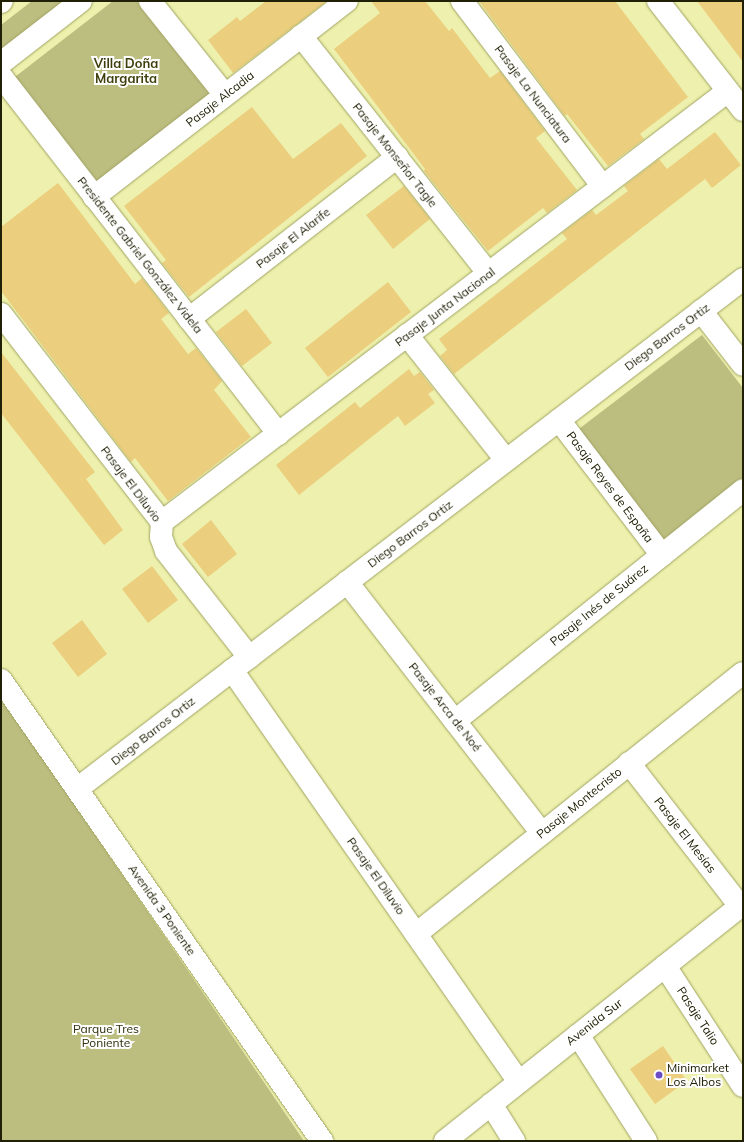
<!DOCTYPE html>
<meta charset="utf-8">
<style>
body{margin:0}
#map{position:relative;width:744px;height:1142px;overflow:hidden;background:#edf1ad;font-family:Mulish,sans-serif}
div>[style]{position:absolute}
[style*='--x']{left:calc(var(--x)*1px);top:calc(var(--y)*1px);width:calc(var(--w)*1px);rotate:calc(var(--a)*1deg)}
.green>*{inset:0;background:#bcbe80}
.building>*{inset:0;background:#ebce7e}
.roads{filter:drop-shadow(0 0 1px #a1a362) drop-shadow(0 0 1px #a1a362)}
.minor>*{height:22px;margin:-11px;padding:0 11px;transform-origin:11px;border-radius:11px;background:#fff}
.major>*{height:22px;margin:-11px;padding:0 11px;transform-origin:11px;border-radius:11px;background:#fff}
.dots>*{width:11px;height:11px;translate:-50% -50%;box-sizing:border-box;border:2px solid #fff;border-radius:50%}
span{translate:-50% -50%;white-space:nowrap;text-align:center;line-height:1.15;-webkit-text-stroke:4px #fff;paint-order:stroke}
.street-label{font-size:12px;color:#202006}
.park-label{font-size:12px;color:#2d2e0a}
.poi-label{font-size:12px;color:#202006}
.left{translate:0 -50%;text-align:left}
.neighbourhood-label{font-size:13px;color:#3e3f0c;font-weight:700}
.frame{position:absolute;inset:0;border:2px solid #202006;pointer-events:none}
</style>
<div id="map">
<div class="green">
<div style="clip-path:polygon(32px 1px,67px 1px,1px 53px,1px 25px)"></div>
<div style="clip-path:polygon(113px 1px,142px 1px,214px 97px,94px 186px,11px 80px)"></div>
<div style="clip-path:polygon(702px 335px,743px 388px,743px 487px,662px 549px,571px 435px)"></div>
<div style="clip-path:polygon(1px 699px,70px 798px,304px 1141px,1px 1141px)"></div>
</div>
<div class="building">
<div style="clip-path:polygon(266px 1px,327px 1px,233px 73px,208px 40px,237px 17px,240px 21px)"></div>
<div style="clip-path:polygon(371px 1px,425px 1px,449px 31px,452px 28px,490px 78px,500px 71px,545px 131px,536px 138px,577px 190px,547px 213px,543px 208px,488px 251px,424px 171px,425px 169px,334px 49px,380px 13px)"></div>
<div style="clip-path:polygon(479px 1px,615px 1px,688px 97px,640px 134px,644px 139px,608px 166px,567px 114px,565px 116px)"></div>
<div style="clip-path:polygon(697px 1px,743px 1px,743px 62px)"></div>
<div style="clip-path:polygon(252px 107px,293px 159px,341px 123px,367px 156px,189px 297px,162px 263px,166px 260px,124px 206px)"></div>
<div style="clip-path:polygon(715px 132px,741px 165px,712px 188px,705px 179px,454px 374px,440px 356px,447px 350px,439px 339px,567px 239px,562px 233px,592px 210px,596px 215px,628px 191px,624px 186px,659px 159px,667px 169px)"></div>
<div style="clip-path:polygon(58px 183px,135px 284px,142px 278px,169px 313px,161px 319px,188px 354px,196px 348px,222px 381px,214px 390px,251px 437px,168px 501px,135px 458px,131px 462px,1px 291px,1px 227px)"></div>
<div style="clip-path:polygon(404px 186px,430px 219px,393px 249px,366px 215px)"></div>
<div style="clip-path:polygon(388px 282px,411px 312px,328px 377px,305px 348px)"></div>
<div style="clip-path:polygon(246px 309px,272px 343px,242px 366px,216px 332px)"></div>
<div style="clip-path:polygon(1px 352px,95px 472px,86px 479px,123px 530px,104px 545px,1px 413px)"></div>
<div style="clip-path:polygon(409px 369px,414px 376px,420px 372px,434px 390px,428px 394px,435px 403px,405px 426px,398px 416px,299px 495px,276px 465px,355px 402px,360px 408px)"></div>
<div style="clip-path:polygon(211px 520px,237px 554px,208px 577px,182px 544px)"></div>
<div style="clip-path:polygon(152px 566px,178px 600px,148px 623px,122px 589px)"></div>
<div style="clip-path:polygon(82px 620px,107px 654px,78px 677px,52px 643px)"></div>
<div style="clip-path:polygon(663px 1046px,687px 1081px,655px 1104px,630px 1069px)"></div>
</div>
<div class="roads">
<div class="minor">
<div style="--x:150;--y:1;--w:120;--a:51.4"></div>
<div style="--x:462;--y:1;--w:233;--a:52.8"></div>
<div style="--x:658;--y:1;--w:138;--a:52.1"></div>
<div style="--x:301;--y:36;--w:303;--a:51.7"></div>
<div style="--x:1;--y:76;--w:453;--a:52.2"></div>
<div style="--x:94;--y:197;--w:320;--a:-37.8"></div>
<div style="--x:701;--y:311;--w:68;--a:52.1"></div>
<div style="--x:1;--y:314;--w:263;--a:52.3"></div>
<div style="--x:162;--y:522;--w:15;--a:94"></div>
<div style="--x:161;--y:537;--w:15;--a:70"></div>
<div style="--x:166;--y:551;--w:135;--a:51.9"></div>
<div style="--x:189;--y:319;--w:264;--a:-37.9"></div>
<div style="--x:407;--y:335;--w:159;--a:51.6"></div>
<div style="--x:559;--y:420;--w:170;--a:52.7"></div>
<div style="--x:162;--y:522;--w:711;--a:-37.29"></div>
<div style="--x:347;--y:582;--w:318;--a:52.2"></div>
<div style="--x:232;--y:670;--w:502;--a:55.14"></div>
<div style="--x:455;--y:721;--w:369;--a:-38.7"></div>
<div style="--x:629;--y:763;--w:181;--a:52.2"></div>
<div style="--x:77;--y:789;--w:839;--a:-37.44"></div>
<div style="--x:416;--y:934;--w:418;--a:-38.6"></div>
<div style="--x:665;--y:966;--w:143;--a:57"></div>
<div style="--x:578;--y:1035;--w:126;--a:57.3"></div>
<div style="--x:491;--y:1104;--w:44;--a:58.1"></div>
<div style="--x:445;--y:1141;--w:381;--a:-38.5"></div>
</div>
<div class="major">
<div style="--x:1;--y:2;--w:1;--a:-45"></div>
<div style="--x:1;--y:63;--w:101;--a:-37.8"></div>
<div style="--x:1;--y:680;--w:562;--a:55.15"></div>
</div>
</div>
<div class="dots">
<div style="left:659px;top:1075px;background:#6b4cc5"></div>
</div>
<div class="street-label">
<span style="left:533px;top:94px;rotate:53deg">Pasaje La Nunciatura</span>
<span style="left:220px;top:99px;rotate:-38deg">Pasaje Alcadia</span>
<span style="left:395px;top:155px;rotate:52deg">Pasaje Monseñor Tagle</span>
<span style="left:293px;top:238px;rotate:-38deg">Pasaje El Alarife</span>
<span style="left:140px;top:255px;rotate:52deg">Presidente Gabriel González Videla</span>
<span style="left:445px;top:307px;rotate:-37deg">Pasaje Junta Nacional</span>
<span style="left:667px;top:337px;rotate:-37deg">Diego Barros Ortiz</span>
<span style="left:131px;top:484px;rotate:53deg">Pasaje El Diluvio</span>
<span style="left:610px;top:487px;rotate:53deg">Pasaje Reyes de España</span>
<span style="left:410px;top:534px;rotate:-37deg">Diego Barros Ortiz</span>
<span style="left:599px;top:605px;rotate:-39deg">Pasaje Inés de Suárez</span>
<span style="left:445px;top:707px;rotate:52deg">Pasaje Arca de Noé</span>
<span style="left:153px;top:731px;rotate:-38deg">Diego Barros Ortiz</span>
<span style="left:579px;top:803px;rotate:-39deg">Pasaje Montecristo</span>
<span style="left:685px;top:835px;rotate:52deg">Pasaje El Mesías</span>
<span style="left:376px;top:876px;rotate:55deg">Pasaje El Diluvio</span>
<span style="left:162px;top:910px;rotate:55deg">Avenida 3 Poniente</span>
<span style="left:698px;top:1016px;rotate:57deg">Pasaje Talio</span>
<span style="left:594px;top:1022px;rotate:-38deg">Avenida Sur</span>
</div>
<div class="park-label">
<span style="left:106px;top:1036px">Parque Tres<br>Poniente</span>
</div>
<div class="poi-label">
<span class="left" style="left:667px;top:1075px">Minimarket<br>Los Albos</span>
</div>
<div class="neighbourhood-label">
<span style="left:126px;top:71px">Villa Doña<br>Margarita</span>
</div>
<div class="frame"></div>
</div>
